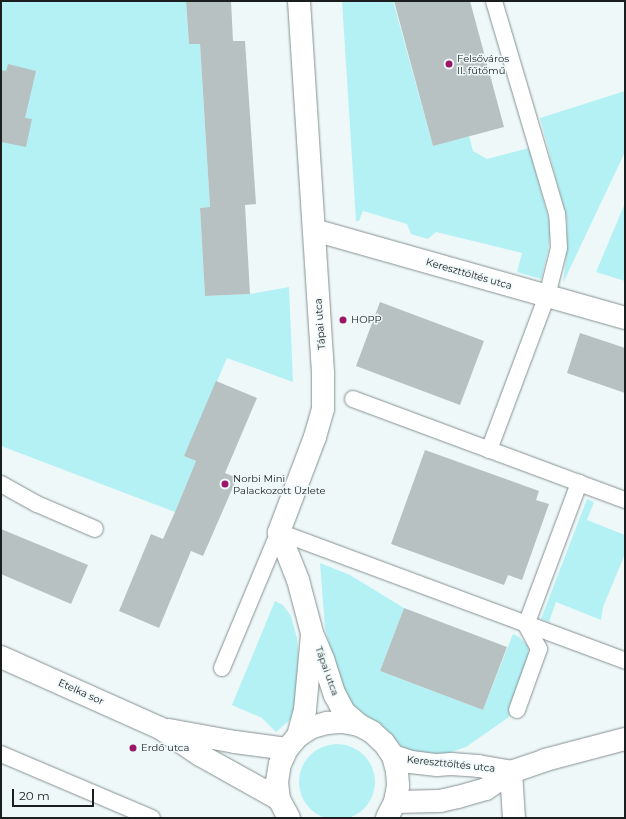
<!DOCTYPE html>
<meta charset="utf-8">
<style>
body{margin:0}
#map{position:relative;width:626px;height:819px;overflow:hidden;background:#eef8f9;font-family:Montserrat,sans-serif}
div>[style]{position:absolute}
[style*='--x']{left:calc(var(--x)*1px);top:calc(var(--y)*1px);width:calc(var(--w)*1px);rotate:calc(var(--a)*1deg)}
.green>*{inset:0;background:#b4f1f4}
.round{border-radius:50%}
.building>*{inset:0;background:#b7c1c1}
.roads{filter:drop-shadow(0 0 1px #879091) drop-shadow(0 0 1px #879091)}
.service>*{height:16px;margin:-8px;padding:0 8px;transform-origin:8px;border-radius:8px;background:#fff}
.minor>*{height:22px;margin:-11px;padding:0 11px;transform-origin:11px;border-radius:11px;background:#fff}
.tertiary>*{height:22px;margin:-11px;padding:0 11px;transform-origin:11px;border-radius:11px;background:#fff}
.dots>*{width:11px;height:11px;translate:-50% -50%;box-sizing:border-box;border:2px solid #eef8f9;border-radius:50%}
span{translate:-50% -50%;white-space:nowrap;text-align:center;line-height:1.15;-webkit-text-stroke:3px #eef8f9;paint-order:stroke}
.poi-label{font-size:10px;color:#1b1e1e}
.left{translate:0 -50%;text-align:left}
.street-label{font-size:10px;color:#1b1e1e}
.frame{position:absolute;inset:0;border:2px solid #1b1e1e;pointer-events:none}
.scale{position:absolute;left:12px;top:789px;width:82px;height:18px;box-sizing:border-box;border:2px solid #1b1e1e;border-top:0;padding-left:5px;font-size:12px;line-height:14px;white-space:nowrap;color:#1b1e1e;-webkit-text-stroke:3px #eef8f9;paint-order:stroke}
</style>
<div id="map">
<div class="green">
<div style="clip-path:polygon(1px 1px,186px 1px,189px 44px,200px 44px,210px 207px,200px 208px,205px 296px,250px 294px,289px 287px,293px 382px,227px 358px,185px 456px,196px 461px,175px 512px,1px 446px)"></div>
<div style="clip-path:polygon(342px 1px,393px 1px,433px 146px,469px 136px,473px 151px,487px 159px,529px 148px,551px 228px,548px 251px,541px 279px,517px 272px,522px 253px,436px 232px,428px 239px,411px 234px,407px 224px,363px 211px,359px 221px,356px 221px)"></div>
<div style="clip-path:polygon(625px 91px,625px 152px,563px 283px,566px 257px,567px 220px,540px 118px)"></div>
<div style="clip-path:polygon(625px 203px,625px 281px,596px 272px)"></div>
<div style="clip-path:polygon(587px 499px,594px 502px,587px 520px,625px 535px,625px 554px,603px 607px,601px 620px,556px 602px,549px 622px,541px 619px)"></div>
<div style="clip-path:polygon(320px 563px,350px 575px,404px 608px,380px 671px,483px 710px,513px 634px,519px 637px,528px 646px,529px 658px,509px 717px,466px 747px,443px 755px,428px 758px,404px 750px,390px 733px,361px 712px,349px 701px,335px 666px,325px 628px)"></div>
<div style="clip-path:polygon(275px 601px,283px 605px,291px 616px,297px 638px,299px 658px,295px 712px,291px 719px,276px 732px,262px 718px,232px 705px)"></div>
<div class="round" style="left:299px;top:744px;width:76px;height:76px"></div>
</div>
<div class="building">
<div style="clip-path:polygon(186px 1px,231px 1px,233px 41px,245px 41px,256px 204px,245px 205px,250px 294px,205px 296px,200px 208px,210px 207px,200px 44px,189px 44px)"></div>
<div style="clip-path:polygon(394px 1px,470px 1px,504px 127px,433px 146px)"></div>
<div style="clip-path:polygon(8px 64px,36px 71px,25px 118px,32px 119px,26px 147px,1px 142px,1px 70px,6px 71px)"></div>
<div style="clip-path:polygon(380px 302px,484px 341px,460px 405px,356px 366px)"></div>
<div style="clip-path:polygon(580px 333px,625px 348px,625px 393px,567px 373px)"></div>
<div style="clip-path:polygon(216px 381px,257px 398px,225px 473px,237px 478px,203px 556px,191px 551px,159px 628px,119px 611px,151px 534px,163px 539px,175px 512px,196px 461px,184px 456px)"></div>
<div style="clip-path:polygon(425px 450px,539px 491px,536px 500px,549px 504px,522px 580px,508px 575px,504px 585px,391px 544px)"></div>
<div style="clip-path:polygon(1px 529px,88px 565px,71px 604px,1px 574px)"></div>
<div style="clip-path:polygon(404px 608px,507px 647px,483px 710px,380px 671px)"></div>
</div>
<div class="roads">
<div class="service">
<div style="--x:353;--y:399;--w:290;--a:20.4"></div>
<div style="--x:489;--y:450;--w:165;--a:-69.4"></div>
<div style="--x:547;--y:296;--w:49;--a:-76"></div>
<div style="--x:559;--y:248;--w:34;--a:-93"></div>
<div style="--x:557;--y:214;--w:222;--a:-106.5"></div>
<div style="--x:1;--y:484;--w:41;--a:29.1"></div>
<div style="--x:37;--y:504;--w:63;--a:23.3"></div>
<div style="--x:222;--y:668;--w:147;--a:-67.3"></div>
<div style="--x:279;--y:532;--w:369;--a:20.4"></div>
<div style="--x:517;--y:710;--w:65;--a:-70.2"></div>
<div style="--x:539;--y:649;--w:27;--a:-118"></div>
<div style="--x:526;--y:625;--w:152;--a:-69.5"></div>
<div style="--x:1;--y:754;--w:164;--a:23"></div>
</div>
<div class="minor">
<div style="--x:299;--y:1;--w:374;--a:86.3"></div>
<div style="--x:323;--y:374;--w:35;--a:90"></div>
<div style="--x:323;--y:409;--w:29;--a:106"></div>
<div style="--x:315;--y:437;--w:102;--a:110.8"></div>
<div style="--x:279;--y:532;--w:52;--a:68.4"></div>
<div style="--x:298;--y:580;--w:55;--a:75.2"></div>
<div style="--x:312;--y:633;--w:28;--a:67"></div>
<div style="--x:323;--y:659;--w:38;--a:72"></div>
<div style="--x:335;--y:695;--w:19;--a:62"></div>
<div style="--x:344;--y:712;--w:20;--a:41"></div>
<div style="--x:314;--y:230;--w:323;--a:15.8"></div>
<div style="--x:298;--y:736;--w:27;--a:-75"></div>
<div style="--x:305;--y:710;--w:75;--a:-84.7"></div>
<div style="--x:511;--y:772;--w:46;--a:86.3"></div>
</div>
<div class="tertiary">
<div style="--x:1;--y:657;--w:174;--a:24.1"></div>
<div style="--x:160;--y:728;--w:48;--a:34"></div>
<div style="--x:200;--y:755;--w:90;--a:29.1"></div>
<div style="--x:169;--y:730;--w:67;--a:10.3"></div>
<div style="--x:235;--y:742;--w:52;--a:7.7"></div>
<div style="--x:393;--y:756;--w:19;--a:18"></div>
<div style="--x:411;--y:762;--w:26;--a:7"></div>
<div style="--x:437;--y:765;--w:14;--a:-4"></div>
<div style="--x:451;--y:764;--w:27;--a:4"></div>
<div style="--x:478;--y:766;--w:34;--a:10"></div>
<div style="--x:395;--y:802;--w:45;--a:-1.3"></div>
<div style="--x:440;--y:801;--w:18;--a:-13"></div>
<div style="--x:458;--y:797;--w:29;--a:-16"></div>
<div style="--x:486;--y:789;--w:30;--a:-34"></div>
<div style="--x:511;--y:772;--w:36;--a:-19"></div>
<div style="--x:545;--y:760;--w:83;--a:-14.7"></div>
<div style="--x:289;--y:818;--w:21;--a:-118"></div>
<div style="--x:279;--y:799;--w:17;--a:-97"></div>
<div style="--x:277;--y:782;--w:18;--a:-81"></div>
<div style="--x:280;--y:764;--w:17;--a:-65"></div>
<div style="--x:287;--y:749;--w:17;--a:-50"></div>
<div style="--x:298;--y:736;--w:17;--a:-33"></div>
<div style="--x:312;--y:727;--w:16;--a:-15"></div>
<div style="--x:327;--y:723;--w:16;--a:-4"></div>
<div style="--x:343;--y:722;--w:16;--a:11"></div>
<div style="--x:359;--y:725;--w:15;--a:28"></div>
<div style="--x:372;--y:732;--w:16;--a:43"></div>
<div style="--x:384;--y:743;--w:16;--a:55"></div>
<div style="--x:393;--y:756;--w:16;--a:75"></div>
<div style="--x:397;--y:771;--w:15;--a:86"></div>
<div style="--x:398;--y:786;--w:16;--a:101"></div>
<div style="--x:395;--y:802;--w:18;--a:117"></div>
</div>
</div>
<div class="dots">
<div style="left:449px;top:64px;background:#9b1669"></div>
<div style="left:343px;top:320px;background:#9b1669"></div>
<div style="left:225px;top:484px;background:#9b1669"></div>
<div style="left:133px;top:748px;background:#9b1669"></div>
</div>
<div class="poi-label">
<span class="left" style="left:457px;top:64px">Felsőváros<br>II. fűtőmű</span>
<span class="left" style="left:351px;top:320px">HOPP</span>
<span class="left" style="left:233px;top:484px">Norbi Mini<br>Palackozott Üzlete</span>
<span class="left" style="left:141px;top:748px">Erdő utca</span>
</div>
<div class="street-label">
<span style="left:469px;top:274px;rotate:16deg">Kereszttöltés utca</span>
<span style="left:320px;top:324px;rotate:-94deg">Tápai utca</span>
<span style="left:327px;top:671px;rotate:70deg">Tápai utca</span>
<span style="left:81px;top:692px;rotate:24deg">Etelka sor</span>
<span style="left:451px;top:764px;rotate:6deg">Kereszttöltés utca</span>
</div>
<div class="frame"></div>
<div class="scale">20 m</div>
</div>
